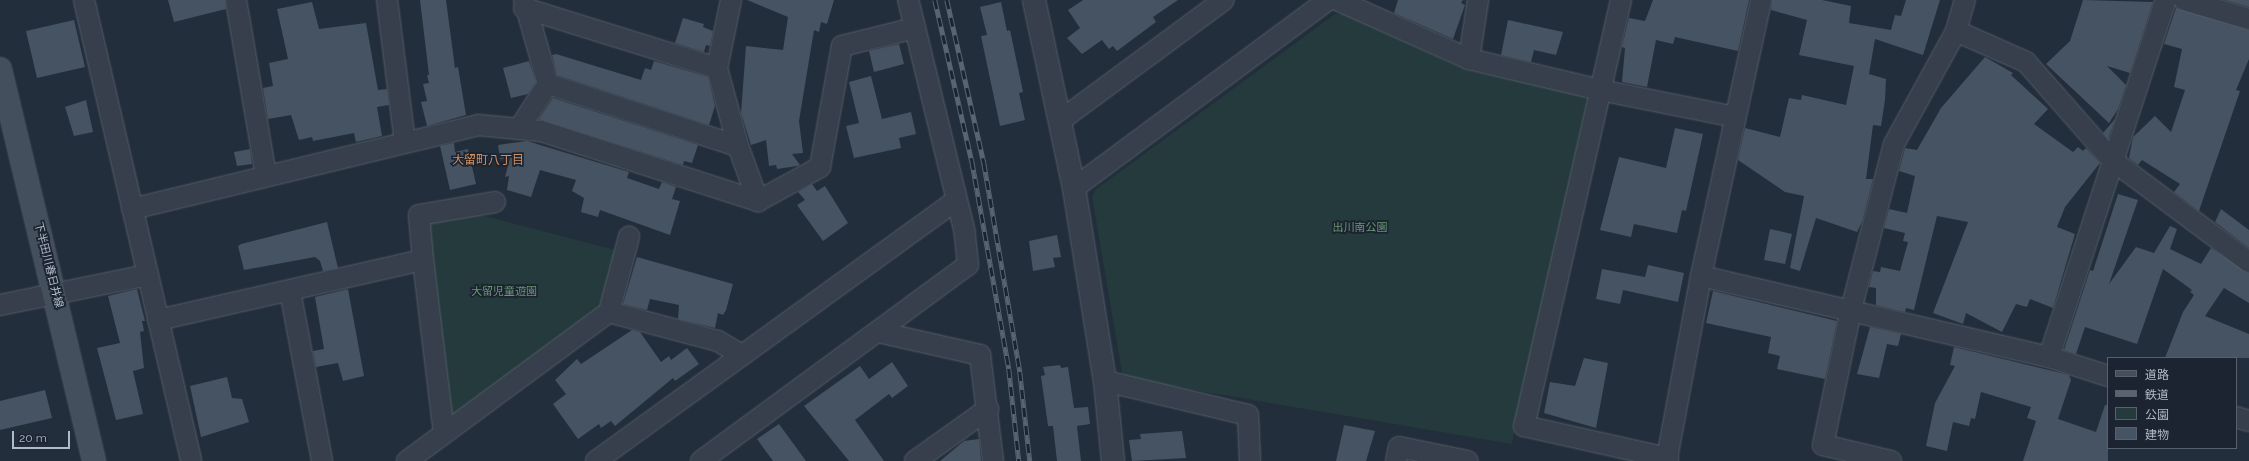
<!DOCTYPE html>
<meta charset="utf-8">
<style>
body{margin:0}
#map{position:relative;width:2249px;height:461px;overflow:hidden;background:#222e3b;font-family:Raleway,"Noto Sans JP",sans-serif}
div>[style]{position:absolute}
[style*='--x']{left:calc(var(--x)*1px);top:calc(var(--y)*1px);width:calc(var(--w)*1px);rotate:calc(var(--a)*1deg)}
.green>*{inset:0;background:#243a3c}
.building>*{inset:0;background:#465362}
.roads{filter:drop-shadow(0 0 1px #545d69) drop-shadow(0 0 1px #545d69)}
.minor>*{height:20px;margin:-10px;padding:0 10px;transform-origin:10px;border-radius:10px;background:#363f4b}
.tertiary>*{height:22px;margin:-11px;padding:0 11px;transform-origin:11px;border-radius:11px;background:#363f4b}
.secondary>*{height:22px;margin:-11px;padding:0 11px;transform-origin:11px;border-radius:11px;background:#444f5e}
.rail>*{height:4.5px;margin-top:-2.25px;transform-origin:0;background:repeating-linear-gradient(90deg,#1b2430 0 9px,#586472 0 18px);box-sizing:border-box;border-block:1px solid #586472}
span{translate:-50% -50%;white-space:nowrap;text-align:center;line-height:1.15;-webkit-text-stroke:3.5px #1b2430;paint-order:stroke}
.park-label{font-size:11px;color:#689872}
.street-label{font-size:11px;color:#b1bac7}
.neighbourhood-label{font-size:12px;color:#d38e60}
.legend{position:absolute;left:2107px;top:357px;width:130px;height:92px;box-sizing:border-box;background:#1b2430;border:1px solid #57606c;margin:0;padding:5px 7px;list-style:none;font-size:12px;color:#b1bac7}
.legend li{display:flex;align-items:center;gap:8px;height:20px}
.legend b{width:20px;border:1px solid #57606c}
.scale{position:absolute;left:12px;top:431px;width:58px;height:18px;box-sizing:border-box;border:2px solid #b1bac7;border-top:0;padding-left:5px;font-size:12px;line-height:14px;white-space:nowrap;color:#b1bac7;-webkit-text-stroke:3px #1b2430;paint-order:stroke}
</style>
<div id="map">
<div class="green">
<div style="clip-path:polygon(1335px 14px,1343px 14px,1465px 70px,1582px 95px,1587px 101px,1512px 444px,1123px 378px,1092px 197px,1095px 190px)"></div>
<div style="clip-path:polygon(470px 212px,619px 251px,606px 299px,599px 310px,456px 414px,449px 412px,424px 226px,429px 218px)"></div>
</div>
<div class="building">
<div style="clip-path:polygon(168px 0,225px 0,226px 9px,174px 22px)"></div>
<div style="clip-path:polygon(420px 0,446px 0,455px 68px,458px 67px,466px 115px,427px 126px,421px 102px,427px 101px,423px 84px,429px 83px,427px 75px,429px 75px)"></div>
<div style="clip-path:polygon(747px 0,834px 0,827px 24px,821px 22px,819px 32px,814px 30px,799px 121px,803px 153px,792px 154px,800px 165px,797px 166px,777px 169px,776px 165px,769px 166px,766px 140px,751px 145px,741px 113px,746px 46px,783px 50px,788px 17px)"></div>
<div style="clip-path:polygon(1083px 0,1178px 0,1153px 17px,1156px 22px,1117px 51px,1113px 46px,1109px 49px,1102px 40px,1082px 54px,1067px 38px,1080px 28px,1068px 10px)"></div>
<div style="clip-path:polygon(1398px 0,1463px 0,1461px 3px,1465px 5px,1453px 39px,1394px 13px)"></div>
<div style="clip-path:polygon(1653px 0,1749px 0,1738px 51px,1675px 37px,1673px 44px,1656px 40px,1647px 87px,1622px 82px,1625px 48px,1622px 47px,1629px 18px,1645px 21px)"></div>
<div style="clip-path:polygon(1772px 0,1822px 0,1851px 6px,1849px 23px,1891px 30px,1895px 15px,1901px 16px,1906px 0,1940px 0,1923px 55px,1875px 39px,1869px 74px,1886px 79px,1885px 100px,1881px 126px,1873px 125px,1866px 179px,1873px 179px,1862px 222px,1857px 232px,1816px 218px,1800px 271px,1790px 268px,1804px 196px,1785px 192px,1738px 160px,1745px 128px,1780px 137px,1789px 98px,1801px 100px,1802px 95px,1846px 105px,1854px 66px,1799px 55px,1807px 20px,1771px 10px)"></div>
<div style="clip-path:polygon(2083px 0,2153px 2px,2130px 73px,2107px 66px,2126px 85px,2118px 109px,2109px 123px,2046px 64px,2070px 41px)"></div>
<div style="clip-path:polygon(2225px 0,2249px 0,2249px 7px)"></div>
<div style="clip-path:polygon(312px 2px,319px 29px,366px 23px,378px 90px,387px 89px,389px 105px,377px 107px,382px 136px,356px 142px,354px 133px,313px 141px,312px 137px,299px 140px,291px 115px,268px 119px,263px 88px,273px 86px,269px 63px,288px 59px,277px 9px)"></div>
<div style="clip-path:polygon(1001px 2px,1007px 31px,1010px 30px,1023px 92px,1019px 93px,1025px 120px,1000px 126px,981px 36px,987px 35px,980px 7px)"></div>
<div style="clip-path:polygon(2176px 8px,2249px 30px,2249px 59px,2236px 90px,2240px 91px,2199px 211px,2174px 192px,2180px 184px,2142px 160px,2138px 165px,2129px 158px,2133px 137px,2155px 116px,2171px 132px,2185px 90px,2174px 87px,2182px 49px,2164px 44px)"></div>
<div style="clip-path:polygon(683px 18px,704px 24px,703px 27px,713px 31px,710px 46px,706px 45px,704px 52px,675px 43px)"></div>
<div style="clip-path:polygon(74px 20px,85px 67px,37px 78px,26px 31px)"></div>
<div style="clip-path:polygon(1508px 20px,1563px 32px,1556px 55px,1534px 50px,1531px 62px,1501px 55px)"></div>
<div style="clip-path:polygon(899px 44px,904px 64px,874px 72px,869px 51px)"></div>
<div style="clip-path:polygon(556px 54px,641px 80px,645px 68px,651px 70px,654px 61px,708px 77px,715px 106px,709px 125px,557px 75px,552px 55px)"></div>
<div style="clip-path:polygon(1985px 57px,2013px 73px,2011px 75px,2048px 109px,2034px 124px,2073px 152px,2078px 147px,2083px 151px,2086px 148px,2100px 163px,2065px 207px,2057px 227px,2075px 234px,2053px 308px,2030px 299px,2027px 307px,2016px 304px,2002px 332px,1966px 313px,1963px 324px,1933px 313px,1968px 222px,1937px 216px,1914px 310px,1906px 308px,1905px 312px,1876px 305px,1876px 288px,1869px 287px,1873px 271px,1880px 272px,1881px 267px,1900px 271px,1908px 242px,1903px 241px,1905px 233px,1884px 228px,1889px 209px,1907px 213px,1915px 176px,1899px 171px,1905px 148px,1917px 150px,1941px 108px)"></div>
<div style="clip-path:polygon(529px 61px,536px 82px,528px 94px,511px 98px,503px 68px)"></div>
<div style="clip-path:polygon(871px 76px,882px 119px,911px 112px,916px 134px,899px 138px,901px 148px,854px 158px,846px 126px,859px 123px,849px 82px)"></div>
<div style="clip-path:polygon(553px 98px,698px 145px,692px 163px,684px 161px,683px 165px,539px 119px)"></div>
<div style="clip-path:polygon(86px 100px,93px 132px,74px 136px,65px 107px)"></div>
<div style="clip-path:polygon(2115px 119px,2108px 139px,2103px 133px)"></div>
<div style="clip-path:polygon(1675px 128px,1703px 134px,1686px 211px,1682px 210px,1677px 233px,1634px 224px,1631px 237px,1600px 230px,1619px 157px,1666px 168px)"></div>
<div style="clip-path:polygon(527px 141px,629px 172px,627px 178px,659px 189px,662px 182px,676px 187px,672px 199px,680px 201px,670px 235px,600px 210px,598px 217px,581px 212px,584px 198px,572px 191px,576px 180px,540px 170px,531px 197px,507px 190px,509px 176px,505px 177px,510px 158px,500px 159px,498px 145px)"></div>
<div style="clip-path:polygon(454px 143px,455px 152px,468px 149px,476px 184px,450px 190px,440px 146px)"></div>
<div style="clip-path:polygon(250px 149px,252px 164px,237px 166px,234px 152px)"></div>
<div style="clip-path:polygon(812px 184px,817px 191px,825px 186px,848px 223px,823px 241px,797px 205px,805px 200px,798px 192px)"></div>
<div style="clip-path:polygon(2118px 194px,2138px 200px,2109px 284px,2136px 247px,2154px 253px,2170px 226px,2177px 229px,2170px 249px,2201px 264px,2211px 248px,2249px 273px,2249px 303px,2224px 288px,2205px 316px,2249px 334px,2249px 358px,2165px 358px,2183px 312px,2194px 295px,2190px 292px,2192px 290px,2163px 269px,2137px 344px,2085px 327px,2076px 354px,2064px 350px,2090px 270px,2093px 271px)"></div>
<div style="clip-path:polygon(2221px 209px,2249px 230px,2249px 248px,2215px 222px)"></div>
<div style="clip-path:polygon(327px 222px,338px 268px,323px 271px,320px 261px,315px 257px,244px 270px,238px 246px,241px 244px)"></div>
<div style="clip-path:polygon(1770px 229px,1792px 234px,1785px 264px,1764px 260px)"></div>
<div style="clip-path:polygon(1057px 235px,1061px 257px,1053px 258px,1055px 267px,1033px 271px,1029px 241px)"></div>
<div style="clip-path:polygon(637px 257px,733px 284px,726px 310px,723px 315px,718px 313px,715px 328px,678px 319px,679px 305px,650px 299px,647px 310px,623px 304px)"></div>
<div style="clip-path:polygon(1648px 265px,1684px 273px,1678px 302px,1623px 290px,1620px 304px,1596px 299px,1602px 269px,1645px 277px)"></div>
<div style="clip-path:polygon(137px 289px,145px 321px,142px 321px,144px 331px,140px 332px,144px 368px,133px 371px,143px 414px,116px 420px,97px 348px,120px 343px,108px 296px)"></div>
<div style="clip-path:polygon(348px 289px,364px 376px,343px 381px,338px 363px,316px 367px,313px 351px,324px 349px,315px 297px)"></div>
<div style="clip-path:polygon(1713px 291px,1837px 321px,1825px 379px,1777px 369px,1780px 356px,1768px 353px,1771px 337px,1706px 323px)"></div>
<div style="clip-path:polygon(1870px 327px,1901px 334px,1898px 346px,1887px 344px,1879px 378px,1857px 374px)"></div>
<div style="clip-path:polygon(632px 330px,640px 332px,661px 362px,669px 356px,671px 360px,687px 348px,699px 364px,675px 381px,673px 378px,615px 426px,611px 421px,601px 428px,599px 424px,578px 439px,553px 404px,566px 394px,555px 380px,577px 359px,581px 364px)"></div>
<div style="clip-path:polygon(1954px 347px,2069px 375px,2071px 380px,2058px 419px,2096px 432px,2105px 405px,2108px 405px,2108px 461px,2023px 461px,2036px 421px,2027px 418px,2031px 407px,1981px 392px,1975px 419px,1971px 418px,1969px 426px,1953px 422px,1947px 451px,1926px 446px,1935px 403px,1955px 366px,1950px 365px)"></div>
<div style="clip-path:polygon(1584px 358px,1608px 363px,1596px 428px,1544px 413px,1550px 382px,1575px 386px)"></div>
<div style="clip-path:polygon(892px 362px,908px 386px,892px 398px,889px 394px,855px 420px,884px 461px,849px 461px,804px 406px,860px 366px,869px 379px)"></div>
<div style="clip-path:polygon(1060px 365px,1061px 368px,1068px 367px,1074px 408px,1088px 407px,1090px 424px,1077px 426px,1081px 461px,1057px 461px,1053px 426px,1048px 426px,1041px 376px,1045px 375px,1043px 367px)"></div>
<div style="clip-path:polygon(227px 377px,232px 398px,242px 399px,249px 422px,201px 437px,190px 386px)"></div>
<div style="clip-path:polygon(45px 390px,52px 418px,0 430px,0 401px)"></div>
<div style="clip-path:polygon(779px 424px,806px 461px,773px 461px,757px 439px)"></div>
<div style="clip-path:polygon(1344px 425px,1375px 431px,1366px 461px,1336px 461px)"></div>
<div style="clip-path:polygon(1182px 431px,1186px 458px,1132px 461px,1129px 440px,1141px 439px,1140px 434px)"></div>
<div style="clip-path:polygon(979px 439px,981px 461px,940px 461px,964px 441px)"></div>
</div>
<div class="roads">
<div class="minor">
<div style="--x:84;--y:0;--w:473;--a:76.9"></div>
<div style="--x:236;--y:0;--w:178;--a:80.3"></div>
<div style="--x:387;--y:0;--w:143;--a:82.8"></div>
<div style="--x:731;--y:0;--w:69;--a:101.6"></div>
<div style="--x:717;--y:68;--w:81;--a:74.9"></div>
<div style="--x:738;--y:146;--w:59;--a:70"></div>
<div style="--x:1337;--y:0;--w:145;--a:24.1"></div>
<div style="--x:1469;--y:59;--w:135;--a:13.3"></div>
<div style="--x:1600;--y:90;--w:138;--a:11.3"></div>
<div style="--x:1621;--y:0;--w:437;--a:102.8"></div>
<div style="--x:1524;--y:426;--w:147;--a:12.6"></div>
<div style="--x:1667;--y:458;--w:185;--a:-79.4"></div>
<div style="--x:1701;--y:276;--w:282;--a:-77.7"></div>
<div style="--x:2184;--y:0;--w:68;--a:16.3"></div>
<div style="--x:524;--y:8;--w:202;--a:17.3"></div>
<div style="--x:1956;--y:31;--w:77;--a:23.9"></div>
<div style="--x:2026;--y:62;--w:130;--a:48.7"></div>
<div style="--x:2112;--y:160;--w:171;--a:36.7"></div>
<div style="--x:1469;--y:59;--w:60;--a:-81.3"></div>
<div style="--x:548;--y:84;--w:200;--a:18.1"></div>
<div style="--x:1061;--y:120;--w:202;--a:-36.4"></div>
<div style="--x:519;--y:129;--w:54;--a:-57.2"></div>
<div style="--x:548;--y:84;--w:87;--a:-105.9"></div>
<div style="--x:1074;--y:188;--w:316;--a:-36.5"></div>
<div style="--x:132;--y:209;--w:356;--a:-13.6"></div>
<div style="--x:478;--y:125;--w:63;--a:5.4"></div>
<div style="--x:541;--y:131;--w:228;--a:17.9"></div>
<div style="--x:758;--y:201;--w:71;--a:-28.7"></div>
<div style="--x:820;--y:167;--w:123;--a:-79.7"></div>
<div style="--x:842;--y:46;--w:75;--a:-13.9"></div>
<div style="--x:423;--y:260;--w:45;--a:-95.1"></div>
<div style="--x:419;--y:215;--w:77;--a:-9.7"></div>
<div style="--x:1701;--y:276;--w:357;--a:13.1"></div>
<div style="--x:2049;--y:357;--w:62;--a:17.9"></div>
<div style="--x:290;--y:291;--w:173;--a:79.3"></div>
<div style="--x:0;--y:305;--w:150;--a:-11.5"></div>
<div style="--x:609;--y:312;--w:113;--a:14.9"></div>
<div style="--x:718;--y:341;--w:27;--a:31"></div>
<div style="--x:158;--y:320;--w:272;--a:-12.8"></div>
<div style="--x:423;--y:260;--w:175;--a:83.1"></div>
<div style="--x:878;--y:332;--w:105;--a:12.7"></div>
<div style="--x:980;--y:355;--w:107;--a:83"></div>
<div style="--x:2049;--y:357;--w:376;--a:-71.9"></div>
<div style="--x:1105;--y:381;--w:147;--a:13.4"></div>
<div style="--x:1248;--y:415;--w:46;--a:87.5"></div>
<div style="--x:2236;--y:417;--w:14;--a:17"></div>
<div style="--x:407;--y:461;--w:251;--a:-36.4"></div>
<div style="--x:609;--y:312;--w:78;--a:-75.1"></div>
<div style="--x:596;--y:461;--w:443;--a:-35.9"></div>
<div style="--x:701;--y:461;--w:331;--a:-36.3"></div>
<div style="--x:968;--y:265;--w:36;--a:-96"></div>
<div style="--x:964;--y:229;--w:236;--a:-103.7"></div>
<div style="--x:915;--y:461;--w:90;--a:-35.5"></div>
<div style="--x:1396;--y:461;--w:14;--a:-78"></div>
<div style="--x:1399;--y:447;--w:70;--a:11.5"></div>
<div style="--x:1891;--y:461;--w:70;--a:-166.8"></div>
<div style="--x:1823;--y:445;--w:138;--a:-78.3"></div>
<div style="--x:1851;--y:310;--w:171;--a:-75.5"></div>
<div style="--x:1894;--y:144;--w:129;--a:-61.2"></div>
<div style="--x:1956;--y:31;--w:32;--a:-74"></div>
</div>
<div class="tertiary">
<div style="--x:1034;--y:0;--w:192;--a:78"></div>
<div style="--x:1074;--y:188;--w:195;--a:80.9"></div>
<div style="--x:1105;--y:381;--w:80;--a:84.3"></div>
<div style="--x:1667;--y:461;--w:3;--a:-90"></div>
</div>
<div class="secondary">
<div style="--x:0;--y:69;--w:403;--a:76.5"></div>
</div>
</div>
<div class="rail">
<div style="--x:935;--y:0;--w:165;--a:77.1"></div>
<div style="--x:972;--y:161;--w:211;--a:79.9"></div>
<div style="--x:1009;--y:369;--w:93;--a:83.8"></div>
<div style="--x:947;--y:0;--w:167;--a:77.2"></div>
<div style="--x:984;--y:163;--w:212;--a:80.2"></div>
<div style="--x:1020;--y:372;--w:90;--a:83.6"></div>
</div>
<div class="park-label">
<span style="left:1360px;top:228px">出川南公園</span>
<span style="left:504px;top:292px">大留児童遊園</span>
</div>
<div class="street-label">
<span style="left:48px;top:265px;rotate:76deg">下半田川春日井線</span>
</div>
<div class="neighbourhood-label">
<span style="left:488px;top:161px">大留町八丁目</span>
</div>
<ul class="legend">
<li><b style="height:5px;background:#444f5e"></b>道路</li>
<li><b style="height:5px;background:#586472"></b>鉄道</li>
<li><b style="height:11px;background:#243a3c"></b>公園</li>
<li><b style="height:11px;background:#465362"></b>建物</li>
</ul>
<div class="scale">20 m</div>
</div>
